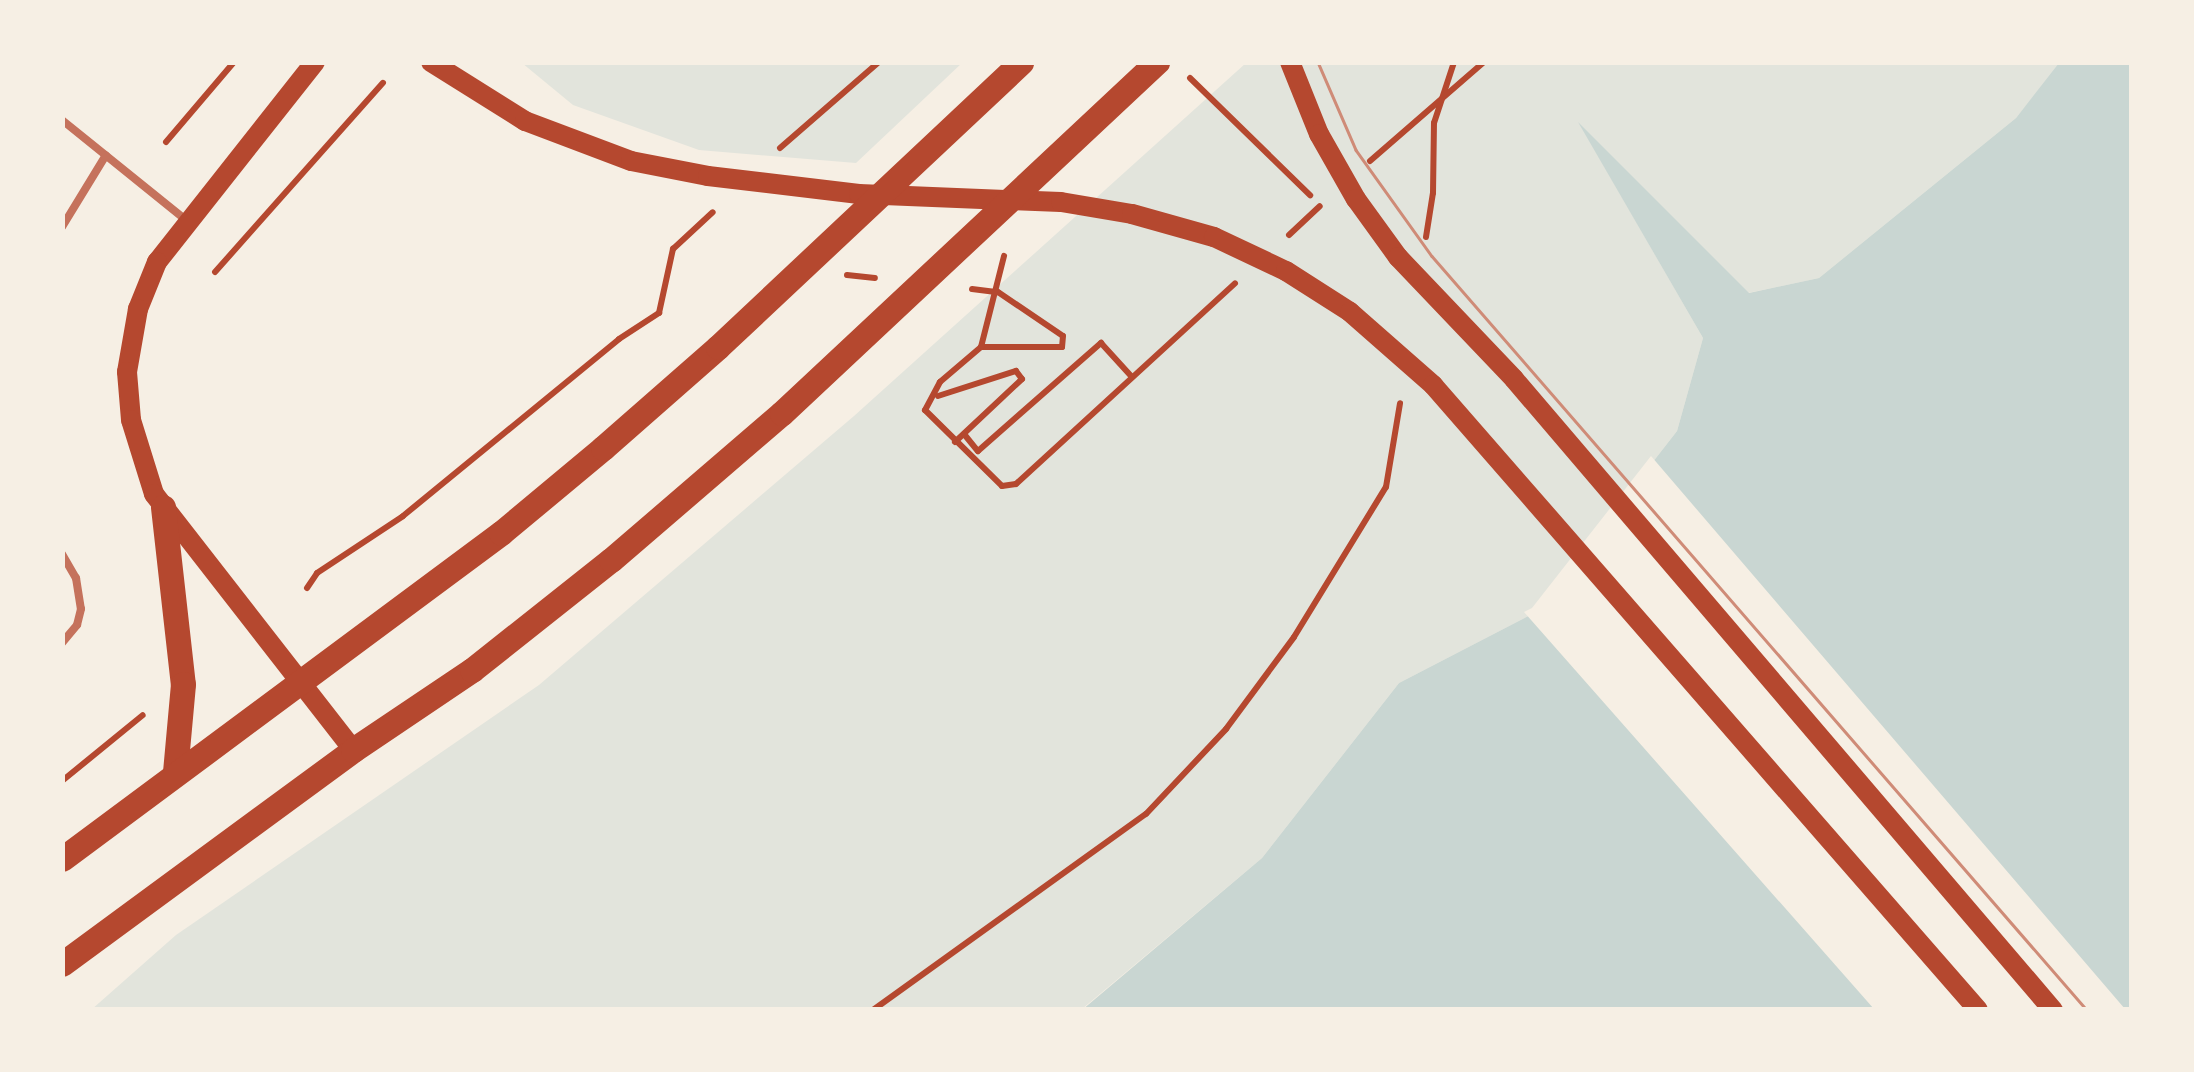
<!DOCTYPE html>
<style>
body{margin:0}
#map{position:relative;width:2194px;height:1072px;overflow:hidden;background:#f6efe4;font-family:Quicksand,sans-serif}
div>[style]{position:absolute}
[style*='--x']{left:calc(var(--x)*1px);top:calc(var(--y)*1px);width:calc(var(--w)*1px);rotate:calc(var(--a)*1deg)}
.green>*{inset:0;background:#e2e4dc}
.water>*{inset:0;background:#c9d6d2}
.pier>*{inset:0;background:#f6efe4}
.path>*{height:6px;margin:-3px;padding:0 3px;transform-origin:3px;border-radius:3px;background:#b5482f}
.service>*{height:8px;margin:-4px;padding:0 4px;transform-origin:4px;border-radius:4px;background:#c5725c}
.secondary>*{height:20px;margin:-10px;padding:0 10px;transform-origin:10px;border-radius:10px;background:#b5482f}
.primary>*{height:25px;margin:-12.5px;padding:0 12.5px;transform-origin:12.5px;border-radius:12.5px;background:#b5482f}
.tram>*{height:2.5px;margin:-1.25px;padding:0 1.25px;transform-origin:1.25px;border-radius:1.25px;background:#cf8b77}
span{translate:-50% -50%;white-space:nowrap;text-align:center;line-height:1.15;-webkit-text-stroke:10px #f6efe4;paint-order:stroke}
.frame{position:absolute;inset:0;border:65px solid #f6efe4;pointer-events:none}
</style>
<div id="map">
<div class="green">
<div style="clip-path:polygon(522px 63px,962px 63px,856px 163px,699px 150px,573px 105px)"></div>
<div style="clip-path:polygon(1246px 63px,2061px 63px,2016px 118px,1819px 278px,1748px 293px,1581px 126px,1703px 338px,1677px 431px,1536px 612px,1399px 683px,1262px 858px,1082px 1009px,91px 1010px,176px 935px,539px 685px,854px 416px)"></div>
</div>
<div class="water">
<div style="clip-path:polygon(2059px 63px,2131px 63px,2131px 1009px,1082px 1010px,1262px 858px,1399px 683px,1536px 612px,1677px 431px,1703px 338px,1578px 122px,1749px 293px,1819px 278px,2016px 118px)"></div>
</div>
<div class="pier">
<div style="clip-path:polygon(1651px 456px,2125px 1009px,1874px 1009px,1524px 612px,1532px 608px)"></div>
</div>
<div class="path">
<div style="--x:1887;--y:62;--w:7;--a:0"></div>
<div style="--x:1190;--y:78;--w:168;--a:44.3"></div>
<div style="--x:166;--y:142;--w:105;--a:-49.6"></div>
<div style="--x:780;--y:148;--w:131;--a:-41"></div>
<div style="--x:1370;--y:161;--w:151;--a:-41"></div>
<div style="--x:1289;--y:235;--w:42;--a:-43.1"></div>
<div style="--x:1426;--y:237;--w:45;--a:-81"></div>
<div style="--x:1433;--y:193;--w:70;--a:-89.2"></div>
<div style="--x:1434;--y:123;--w:64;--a:-71.8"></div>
<div style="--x:215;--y:272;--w:253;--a:-48.4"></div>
<div style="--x:847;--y:275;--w:28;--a:6"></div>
<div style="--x:972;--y:289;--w:26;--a:7"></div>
<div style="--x:998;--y:292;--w:78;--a:34.1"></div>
<div style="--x:1063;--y:336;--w:11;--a:95"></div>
<div style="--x:1062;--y:347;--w:81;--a:180"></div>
<div style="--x:981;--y:347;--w:54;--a:139.5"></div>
<div style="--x:940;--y:382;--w:32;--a:118"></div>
<div style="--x:925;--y:410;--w:108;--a:44.6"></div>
<div style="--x:1002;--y:486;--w:14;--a:-8"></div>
<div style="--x:1016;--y:484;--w:297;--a:-42.5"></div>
<div style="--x:981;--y:347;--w:94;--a:-75.8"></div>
<div style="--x:938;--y:396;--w:82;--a:-17.8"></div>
<div style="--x:1016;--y:371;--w:10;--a:53"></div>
<div style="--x:1022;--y:379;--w:92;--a:136.8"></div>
<div style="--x:964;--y:434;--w:22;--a:51"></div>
<div style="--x:978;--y:451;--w:164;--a:-41.3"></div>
<div style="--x:1101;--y:343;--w:45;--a:47.7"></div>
<div style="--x:307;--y:588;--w:18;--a:-56"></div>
<div style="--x:317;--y:573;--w:103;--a:-33.5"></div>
<div style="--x:403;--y:516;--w:279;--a:-39.3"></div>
<div style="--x:619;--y:339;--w:48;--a:-33"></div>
<div style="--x:659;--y:313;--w:66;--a:-77.7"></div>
<div style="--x:673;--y:249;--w:54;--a:-42.8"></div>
<div style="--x:62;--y:781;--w:104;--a:-39.2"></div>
<div style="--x:873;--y:1010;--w:336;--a:-35.7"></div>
<div style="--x:1146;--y:814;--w:117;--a:-46.7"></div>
<div style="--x:1226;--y:729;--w:114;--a:-53.5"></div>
<div style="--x:1294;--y:637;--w:176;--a:-58.5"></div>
<div style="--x:1386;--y:487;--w:85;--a:-80.5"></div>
</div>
<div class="service">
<div style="--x:62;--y:120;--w:161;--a:38.9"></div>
<div style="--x:62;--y:227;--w:84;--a:-58.6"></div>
<div style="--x:62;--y:554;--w:28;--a:60"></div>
<div style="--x:76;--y:578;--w:31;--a:81"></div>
<div style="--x:81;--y:609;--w:16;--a:104"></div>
<div style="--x:77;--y:625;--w:23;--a:130"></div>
</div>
<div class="secondary">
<div style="--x:315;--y:62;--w:255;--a:128.3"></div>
<div style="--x:157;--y:262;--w:51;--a:112"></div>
<div style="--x:138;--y:309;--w:64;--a:99.9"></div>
<div style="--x:127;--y:372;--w:48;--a:85.2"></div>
<div style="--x:131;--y:420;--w:77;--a:72.7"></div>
<div style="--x:154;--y:494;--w:324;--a:52.1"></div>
<div style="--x:431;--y:62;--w:111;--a:32.1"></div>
<div style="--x:525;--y:121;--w:113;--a:20.7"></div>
<div style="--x:631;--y:161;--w:78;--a:11"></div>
<div style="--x:708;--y:176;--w:152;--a:6.8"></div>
<div style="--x:859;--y:194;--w:202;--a:2.3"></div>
<div style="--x:1061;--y:202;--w:72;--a:9.6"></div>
<div style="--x:1132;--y:214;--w:85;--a:15.7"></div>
<div style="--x:1214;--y:237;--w:80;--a:25.3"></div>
<div style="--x:1286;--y:271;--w:76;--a:32.6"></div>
<div style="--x:1350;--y:312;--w:111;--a:41.3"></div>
<div style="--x:1433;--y:385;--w:829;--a:48.91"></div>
<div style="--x:1290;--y:62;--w:78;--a:68.1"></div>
<div style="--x:1319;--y:134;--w:75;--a:60.4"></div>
<div style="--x:1356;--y:199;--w:72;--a:54.1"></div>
<div style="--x:1398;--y:257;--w:168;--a:46.4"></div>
<div style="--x:1514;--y:379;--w:830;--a:49.5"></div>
</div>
<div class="primary">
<div style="--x:163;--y:507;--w:178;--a:83.6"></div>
<div style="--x:183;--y:684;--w:88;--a:95.2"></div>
<div style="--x:62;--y:859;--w:547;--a:-36.6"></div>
<div style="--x:501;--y:533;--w:133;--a:-39.8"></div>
<div style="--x:603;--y:448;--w:153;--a:-41.3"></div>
<div style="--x:718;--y:347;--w:416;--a:-43.2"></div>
<div style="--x:62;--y:964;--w:361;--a:-36.3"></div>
<div style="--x:353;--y:750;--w:143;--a:-33.9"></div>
<div style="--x:472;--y:670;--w:177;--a:-38.4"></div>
<div style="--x:611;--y:560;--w:225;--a:-40.7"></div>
<div style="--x:782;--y:413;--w:514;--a:-43.11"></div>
</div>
<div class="tram">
<div style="--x:1318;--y:62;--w:96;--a:66.6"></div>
<div style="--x:1356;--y:150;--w:130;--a:54.4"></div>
<div style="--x:1432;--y:256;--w:999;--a:49.02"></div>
</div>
<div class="frame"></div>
</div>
